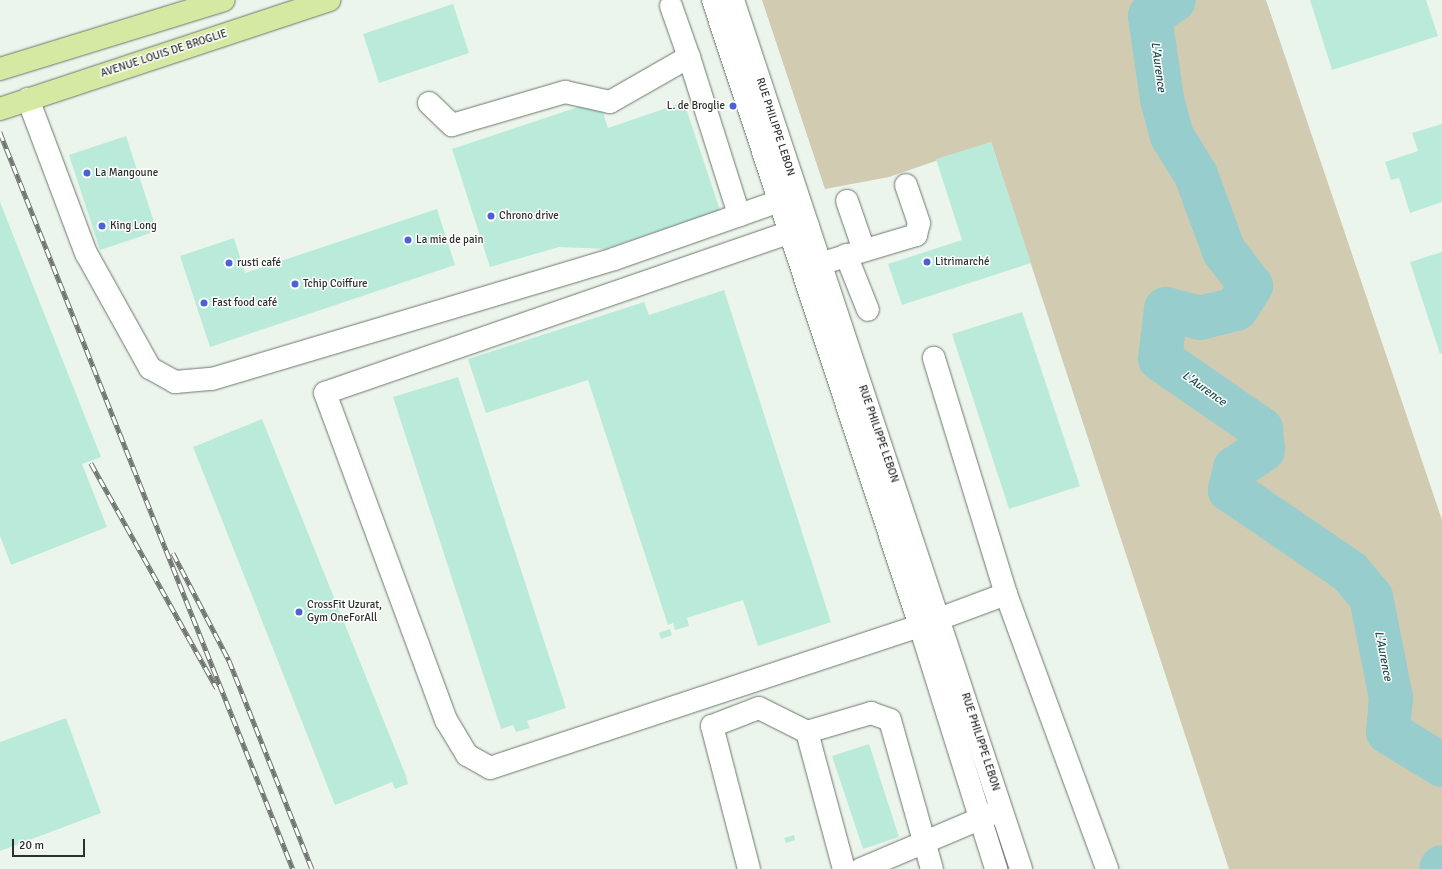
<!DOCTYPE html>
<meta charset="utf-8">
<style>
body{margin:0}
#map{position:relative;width:1442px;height:869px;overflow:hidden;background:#ecf5ec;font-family:Signika,sans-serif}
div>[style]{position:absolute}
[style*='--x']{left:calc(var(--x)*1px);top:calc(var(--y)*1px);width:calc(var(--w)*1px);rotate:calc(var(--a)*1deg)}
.green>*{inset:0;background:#d1cbb2}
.river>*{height:44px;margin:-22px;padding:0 22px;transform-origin:22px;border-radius:22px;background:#97cdcd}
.building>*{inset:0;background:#baebda}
.roads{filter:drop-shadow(0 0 1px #6e766e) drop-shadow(0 0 1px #6e766e)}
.minor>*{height:22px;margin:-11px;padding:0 11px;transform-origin:11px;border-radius:11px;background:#fff}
.major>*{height:22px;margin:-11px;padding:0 11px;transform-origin:11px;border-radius:11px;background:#d6e9a2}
.rail>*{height:4.5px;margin-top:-2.25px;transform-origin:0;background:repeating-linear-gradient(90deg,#fff 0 9px,#6f756f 0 18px);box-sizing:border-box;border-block:1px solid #6f756f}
.dots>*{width:11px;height:11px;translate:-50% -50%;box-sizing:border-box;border:2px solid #fff;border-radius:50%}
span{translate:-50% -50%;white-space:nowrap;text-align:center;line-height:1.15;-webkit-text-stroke:3px #fff;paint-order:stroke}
.street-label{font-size:11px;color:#2d312d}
.poi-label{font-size:11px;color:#2d312d}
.right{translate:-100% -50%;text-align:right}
.left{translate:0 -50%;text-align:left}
.water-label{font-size:12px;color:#1f4e4f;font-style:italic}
.scale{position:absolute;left:12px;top:839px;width:73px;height:18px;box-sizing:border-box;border:2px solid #2d312d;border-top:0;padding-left:5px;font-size:12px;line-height:14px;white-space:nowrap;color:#2d312d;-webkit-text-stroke:3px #fff;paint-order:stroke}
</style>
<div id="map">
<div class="green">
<div style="clip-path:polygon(762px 0,1266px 0,1442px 520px,1442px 869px,1229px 869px,991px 142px,889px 177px,825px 189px)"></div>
</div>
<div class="river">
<div style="--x:1174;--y:0;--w:29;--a:146"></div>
<div style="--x:1150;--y:16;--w:84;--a:81.8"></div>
<div style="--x:1162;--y:99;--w:38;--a:75"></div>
<div style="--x:1172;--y:136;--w:46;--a:58.4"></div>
<div style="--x:1196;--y:175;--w:81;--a:69.8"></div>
<div style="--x:1224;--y:251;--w:44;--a:52.4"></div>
<div style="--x:1251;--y:286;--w:27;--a:123"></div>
<div style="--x:1236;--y:309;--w:37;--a:166"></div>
<div style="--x:1200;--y:318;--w:35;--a:-165"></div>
<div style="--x:1166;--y:309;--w:50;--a:96.8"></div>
<div style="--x:1160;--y:359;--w:123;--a:34.7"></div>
<div style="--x:1261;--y:429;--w:21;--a:85"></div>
<div style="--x:1263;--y:450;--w:33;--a:147"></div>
<div style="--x:1235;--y:468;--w:23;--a:103"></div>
<div style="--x:1230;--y:490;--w:145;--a:34.3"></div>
<div style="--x:1350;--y:572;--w:33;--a:50"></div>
<div style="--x:1371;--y:597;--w:103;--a:78.8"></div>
<div style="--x:1391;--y:698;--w:34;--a:95"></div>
<div style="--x:1388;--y:732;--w:63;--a:31.4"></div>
<div style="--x:1441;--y:869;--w:2;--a:-63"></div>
</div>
<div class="building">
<div style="clip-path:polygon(1310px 0,1426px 0,1438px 36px,1332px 70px)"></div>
<div style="clip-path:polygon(453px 4px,469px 53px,379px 83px,363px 34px)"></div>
<div style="clip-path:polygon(599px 100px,608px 128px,684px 102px,720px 210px,605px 249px,559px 247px,490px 267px,452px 149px)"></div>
<div style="clip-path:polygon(1442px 124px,1442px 202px,1410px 213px,1399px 178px,1391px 180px,1385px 162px,1418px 151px,1412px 133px)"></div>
<div style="clip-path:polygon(126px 136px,157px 231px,100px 250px,69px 155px)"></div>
<div style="clip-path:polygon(991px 142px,1031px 263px,902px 305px,888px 264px,962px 240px,936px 159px)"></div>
<div style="clip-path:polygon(0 202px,101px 457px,82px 464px,107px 527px,11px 565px,0 536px)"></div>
<div style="clip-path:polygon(437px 209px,455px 265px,210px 347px,180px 256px,234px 238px,245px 273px)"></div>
<div style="clip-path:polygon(1442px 252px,1442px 353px,1440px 354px,1410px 262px)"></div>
<div style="clip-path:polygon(724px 290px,831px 622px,758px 646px,743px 600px,687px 618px,689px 626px,675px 630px,673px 623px,668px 625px,588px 380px,486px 413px,468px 359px,644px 302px,649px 315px)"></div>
<div style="clip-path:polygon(1022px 312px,1080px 486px,1009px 509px,952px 334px)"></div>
<div style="clip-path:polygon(458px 377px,566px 708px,527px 721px,530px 728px,516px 732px,513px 725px,501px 729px,393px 397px)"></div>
<div style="clip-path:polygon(262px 419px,406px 776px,408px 784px,395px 789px,392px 782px,335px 805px,193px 447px)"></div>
<div style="clip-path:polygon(670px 629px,672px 635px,661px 639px,659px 633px)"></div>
<div style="clip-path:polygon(66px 718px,101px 813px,0 851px,0 742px)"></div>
<div style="clip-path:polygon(869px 744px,899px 837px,863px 849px,832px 756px)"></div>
<div style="clip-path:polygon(794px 835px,795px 840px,786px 843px,784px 838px)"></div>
</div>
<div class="roads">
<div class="minor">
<div style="--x:713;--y:0;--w:659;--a:71.7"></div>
<div style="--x:920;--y:626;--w:255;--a:72.6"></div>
<div style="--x:733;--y:0;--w:915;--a:71.66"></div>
<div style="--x:671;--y:6;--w:54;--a:70.6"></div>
<div style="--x:28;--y:99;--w:165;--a:69.4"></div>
<div style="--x:86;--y:253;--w:132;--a:60.9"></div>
<div style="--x:150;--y:368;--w:29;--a:29"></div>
<div style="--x:175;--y:382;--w:37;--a:-5"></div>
<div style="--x:212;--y:379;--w:420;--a:-16.6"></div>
<div style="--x:614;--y:259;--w:194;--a:-19.3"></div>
<div style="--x:429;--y:103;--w:32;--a:44"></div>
<div style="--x:452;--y:125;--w:118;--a:-16.3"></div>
<div style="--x:565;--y:92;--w:46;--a:12.5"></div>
<div style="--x:610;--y:102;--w:91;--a:-29.7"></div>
<div style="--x:689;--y:57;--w:166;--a:72.4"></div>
<div style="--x:847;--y:201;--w:52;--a:70.9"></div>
<div style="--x:808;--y:226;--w:511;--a:160.93"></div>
<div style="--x:325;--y:393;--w:349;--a:69.7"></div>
<div style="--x:446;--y:720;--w:41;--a:59"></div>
<div style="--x:467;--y:755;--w:26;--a:29"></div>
<div style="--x:490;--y:768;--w:453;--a:-18.3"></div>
<div style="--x:920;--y:626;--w:92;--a:-20.4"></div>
<div style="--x:1006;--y:594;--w:247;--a:-107"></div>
<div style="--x:846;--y:255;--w:59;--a:68.2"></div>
<div style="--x:806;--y:268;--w:115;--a:-16.7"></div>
<div style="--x:916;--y:235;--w:12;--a:-76"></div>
<div style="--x:919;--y:223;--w:40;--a:-108.9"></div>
<div style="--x:1006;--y:594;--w:293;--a:69.8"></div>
<div style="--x:807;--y:732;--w:67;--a:-16.5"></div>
<div style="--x:871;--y:713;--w:20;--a:20"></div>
<div style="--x:890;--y:720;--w:155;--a:74.3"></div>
<div style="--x:749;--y:869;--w:148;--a:-104.5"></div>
<div style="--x:712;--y:726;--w:50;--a:-21"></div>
<div style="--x:759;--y:708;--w:54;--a:26.6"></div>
<div style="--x:807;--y:732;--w:142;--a:74.9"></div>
<div style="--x:861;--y:869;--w:141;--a:-22.9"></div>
</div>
<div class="major">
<div style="--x:0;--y:69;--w:234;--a:-17.1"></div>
<div style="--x:0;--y:109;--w:347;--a:-18.3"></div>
</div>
</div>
<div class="rail">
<div style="--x:0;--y:132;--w:793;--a:68.32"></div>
<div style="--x:91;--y:463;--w:258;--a:60.8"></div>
<div style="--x:173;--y:553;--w:121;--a:62.4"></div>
<div style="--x:229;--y:660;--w:225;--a:68.3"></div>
</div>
<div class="dots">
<div style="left:733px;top:106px;background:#4a62d6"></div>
<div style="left:87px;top:173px;background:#4a62d6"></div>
<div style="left:491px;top:216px;background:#4a62d6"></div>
<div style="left:102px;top:226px;background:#4a62d6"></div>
<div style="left:408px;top:240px;background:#4a62d6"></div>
<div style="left:927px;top:262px;background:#4a62d6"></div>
<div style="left:229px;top:263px;background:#4a62d6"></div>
<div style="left:295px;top:284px;background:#4a62d6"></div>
<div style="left:204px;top:303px;background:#4a62d6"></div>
<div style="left:299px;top:612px;background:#4a62d6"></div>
</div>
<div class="street-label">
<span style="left:164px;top:54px;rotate:-18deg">AVENUE LOUIS DE BROGLIE</span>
<span style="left:775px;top:127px;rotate:72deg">RUE PHILIPPE LEBON</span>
<span style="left:878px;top:434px;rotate:71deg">RUE PHILIPPE LEBON</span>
<span style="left:980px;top:742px;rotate:72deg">RUE PHILIPPE LEBON</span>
</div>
<div class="poi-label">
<span class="right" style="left:725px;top:106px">L. de Broglie</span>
<span class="left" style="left:95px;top:173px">La Mangoune</span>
<span class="left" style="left:499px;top:216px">Chrono drive</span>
<span class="left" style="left:110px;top:226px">King Long</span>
<span class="left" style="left:416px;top:240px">La mie de pain</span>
<span class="left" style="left:935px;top:262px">Litrimarché</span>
<span class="left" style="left:237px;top:263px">rusti café</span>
<span class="left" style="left:303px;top:284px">Tchip Coiffure</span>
<span class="left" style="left:212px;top:303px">Fast food café</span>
<span class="left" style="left:307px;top:612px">CrossFit Uzurat,<br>Gym OneForAll</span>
</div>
<div class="water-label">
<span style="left:1158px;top:67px;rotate:82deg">L'Aurence</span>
<span style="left:1204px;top:389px;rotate:35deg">L'Aurence</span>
<span style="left:1383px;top:656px;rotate:79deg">L'Aurence</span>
</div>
<div class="scale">20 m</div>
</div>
